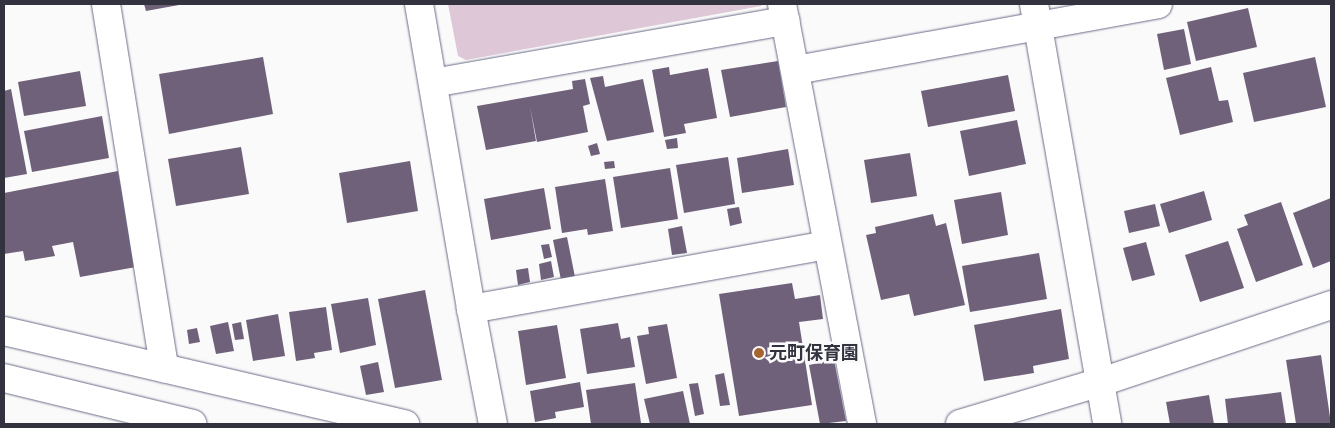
<!DOCTYPE html>
<meta charset="utf-8">
<style>
body{margin:0}
#map{position:relative;width:1335px;height:428px;overflow:hidden;background:#fafafa;font-family:Karla,"Noto Sans JP",sans-serif}
div>[style]{position:absolute}
[style*='--x']{left:calc(var(--x)*1px);top:calc(var(--y)*1px);width:calc(var(--w)*1px);rotate:calc(var(--a)*1deg)}
.green>*{inset:0;background:#dec8d7}
.building>*{inset:0;background:#70617b}
.roads{filter:drop-shadow(0 0 1px #6a6c88) drop-shadow(0 0 1px #6a6c88)}
.minor>*{height:28px;margin:-14px;padding:0 14px;transform-origin:14px;border-radius:14px;background:#fff}
.dots>*{width:14px;height:14px;translate:-50% -50%;box-sizing:border-box;border:2px solid #fafafa;border-radius:50%}
span{translate:-50% -50%;white-space:nowrap;text-align:center;line-height:1.15;-webkit-text-stroke:5px #fafafa;paint-order:stroke}
.poi-label{font-size:18px;color:#32333f;font-weight:700}
.left{translate:0 -50%;text-align:left}
.frame{position:absolute;inset:0;border:5px solid #32333f;pointer-events:none}
</style>
<div id="map">
<div class="green">
<div style="clip-path:polygon(448px 4px,763px 4px,761px 6px,466px 60px,458px 56px)"></div>
</div>
<div class="building">
<div style="clip-path:polygon(144px 4px,179px 4px,179px 5px,146px 11px)"></div>
<div style="clip-path:polygon(1248px 8px,1257px 47px,1196px 61px,1187px 22px)"></div>
<div style="clip-path:polygon(1184px 29px,1191px 64px,1164px 70px,1157px 34px)"></div>
<div style="clip-path:polygon(263px 57px,273px 114px,169px 134px,159px 74px)"></div>
<div style="clip-path:polygon(1315px 57px,1326px 107px,1254px 122px,1243px 73px)"></div>
<div style="clip-path:polygon(778px 61px,786px 107px,730px 117px,721px 70px)"></div>
<div style="clip-path:polygon(669px 67px,670px 75px,708px 68px,717px 118px,684px 124px,686px 133px,664px 137px,652px 70px)"></div>
<div style="clip-path:polygon(1211px 67px,1219px 101px,1228px 100px,1233px 122px,1180px 135px,1166px 78px)"></div>
<div style="clip-path:polygon(80px 71px,86px 106px,24px 116px,18px 82px)"></div>
<div style="clip-path:polygon(1008px 75px,1015px 111px,928px 127px,921px 91px)"></div>
<div style="clip-path:polygon(603px 76px,605px 87px,643px 79px,654px 132px,607px 141px,590px 78px)"></div>
<div style="clip-path:polygon(585px 79px,590px 104px,583px 106px,588px 132px,537px 142px,530px 107px,536px 141px,486px 150px,477px 106px,573px 89px,572px 81px)"></div>
<div style="clip-path:polygon(11px 89px,27px 174px,4px 178px,4px 91px)"></div>
<div style="clip-path:polygon(102px 116px,109px 158px,32px 172px,24px 131px)"></div>
<div style="clip-path:polygon(1017px 120px,1026px 164px,969px 176px,960px 131px)"></div>
<div style="clip-path:polygon(677px 138px,678px 148px,667px 149px,665px 140px)"></div>
<div style="clip-path:polygon(597px 143px,600px 154px,591px 156px,588px 146px)"></div>
<div style="clip-path:polygon(241px 147px,249px 194px,176px 206px,168px 159px)"></div>
<div style="clip-path:polygon(788px 149px,794px 185px,742px 193px,737px 158px)"></div>
<div style="clip-path:polygon(910px 153px,917px 196px,871px 203px,864px 160px)"></div>
<div style="clip-path:polygon(728px 157px,735px 204px,684px 213px,676px 165px)"></div>
<div style="clip-path:polygon(410px 161px,418px 211px,347px 223px,339px 173px)"></div>
<div style="clip-path:polygon(614px 161px,615px 168px,605px 169px,604px 162px)"></div>
<div style="clip-path:polygon(670px 168px,678px 219px,621px 228px,613px 177px)"></div>
<div style="clip-path:polygon(118px 171px,136px 267px,80px 277px,73px 242px,52px 246px,55px 256px,25px 261px,23px 251px,4px 254px,4px 193px)"></div>
<div style="clip-path:polygon(605px 179px,613px 231px,588px 235px,587px 229px,562px 233px,555px 187px)"></div>
<div style="clip-path:polygon(544px 188px,551px 229px,491px 240px,484px 199px)"></div>
<div style="clip-path:polygon(1204px 191px,1212px 220px,1169px 233px,1160px 204px)"></div>
<div style="clip-path:polygon(1001px 192px,1008px 235px,962px 244px,954px 200px)"></div>
<div style="clip-path:polygon(1331px 198px,1331px 261px,1313px 268px,1293px 213px)"></div>
<div style="clip-path:polygon(1281px 202px,1303px 265px,1256px 282px,1237px 229px,1248px 225px,1244px 215px)"></div>
<div style="clip-path:polygon(1155px 204px,1160px 226px,1129px 233px,1124px 211px)"></div>
<div style="clip-path:polygon(739px 207px,742px 223px,730px 226px,727px 209px)"></div>
<div style="clip-path:polygon(933px 214px,936px 226px,946px 223px,965px 305px,914px 316px,909px 294px,881px 300px,866px 235px,876px 233px,875px 227px)"></div>
<div style="clip-path:polygon(682px 226px,687px 253px,672px 255px,668px 229px)"></div>
<div style="clip-path:polygon(567px 237px,575px 277px,561px 280px,553px 240px)"></div>
<div style="clip-path:polygon(1228px 241px,1244px 288px,1200px 302px,1185px 255px)"></div>
<div style="clip-path:polygon(1146px 242px,1155px 275px,1132px 281px,1123px 248px)"></div>
<div style="clip-path:polygon(549px 244px,552px 257px,544px 259px,541px 245px)"></div>
<div style="clip-path:polygon(1039px 253px,1047px 299px,970px 312px,962px 266px)"></div>
<div style="clip-path:polygon(551px 261px,554px 277px,541px 280px,539px 264px)"></div>
<div style="clip-path:polygon(528px 268px,530px 282px,518px 285px,516px 270px)"></div>
<div style="clip-path:polygon(792px 283px,795px 299px,820px 295px,823px 319px,799px 322px,812px 405px,739px 416px,719px 294px)"></div>
<div style="clip-path:polygon(425px 290px,442px 380px,395px 388px,378px 299px)"></div>
<div style="clip-path:polygon(368px 298px,376px 345px,340px 353px,331px 304px)"></div>
<div style="clip-path:polygon(326px 307px,332px 350px,314px 353px,315px 358px,296px 361px,289px 312px)"></div>
<div style="clip-path:polygon(1061px 309px,1069px 359px,1033px 366px,1034px 373px,984px 381px,974px 325px)"></div>
<div style="clip-path:polygon(278px 314px,285px 356px,253px 361px,246px 320px)"></div>
<div style="clip-path:polygon(228px 322px,234px 351px,216px 354px,210px 326px)"></div>
<div style="clip-path:polygon(241px 322px,244px 339px,235px 340px,232px 324px)"></div>
<div style="clip-path:polygon(618px 323px,621px 339px,630px 337px,635px 367px,587px 374px,580px 329px)"></div>
<div style="clip-path:polygon(667px 324px,677px 378px,646px 384px,637px 336px,649px 334px,648px 327px)"></div>
<div style="clip-path:polygon(557px 325px,566px 378px,526px 385px,518px 331px)"></div>
<div style="clip-path:polygon(197px 328px,200px 342px,189px 344px,187px 330px)"></div>
<div style="clip-path:polygon(1321px 355px,1331px 424px,1296px 424px,1286px 360px)"></div>
<div style="clip-path:polygon(834px 360px,846px 421px,820px 424px,809px 365px)"></div>
<div style="clip-path:polygon(378px 362px,384px 392px,366px 395px,360px 366px)"></div>
<div style="clip-path:polygon(724px 373px,730px 405px,720px 406px,715px 375px)"></div>
<div style="clip-path:polygon(580px 382px,584px 407px,555px 412px,556px 418px,535px 422px,530px 391px)"></div>
<div style="clip-path:polygon(635px 383px,641px 423px,591px 424px,586px 390px)"></div>
<div style="clip-path:polygon(698px 383px,704px 414px,695px 416px,689px 384px)"></div>
<div style="clip-path:polygon(683px 391px,690px 424px,650px 424px,644px 399px)"></div>
<div style="clip-path:polygon(1281px 392px,1286px 424px,1228px 424px,1225px 399px)"></div>
<div style="clip-path:polygon(1209px 395px,1214px 424px,1170px 424px,1166px 402px)"></div>
</div>
<div class="roads">
<div class="minor">
<div style="--x:106;--y:4;--w:369;--a:80.9"></div>
<div style="--x:419;--y:4;--w:309;--a:80.3"></div>
<div style="--x:471;--y:309;--w:117;--a:79.2"></div>
<div style="--x:782;--y:4;--w:428;--a:79.2"></div>
<div style="--x:1034;--y:4;--w:426;--a:80.1"></div>
<div style="--x:796;--y:70;--w:368;--a:-10.3"></div>
<div style="--x:433;--y:83;--w:358;--a:-10"></div>
<div style="--x:471;--y:309;--w:362;--a:-10.2"></div>
<div style="--x:4;--y:331;--w:412;--a:13.1"></div>
<div style="--x:4;--y:378;--w:194;--a:13.7"></div>
<div style="--x:960;--y:424;--w:147;--a:-16.6"></div>
<div style="--x:1101;--y:382;--w:243;--a:-18.5"></div>
</div>
</div>
<div class="dots">
<div style="left:759px;top:353px;background:#a5652e"></div>
</div>
<div class="poi-label">
<span class="left" style="left:769px;top:353px">元町保育園</span>
</div>
<div class="frame"></div>
</div>
